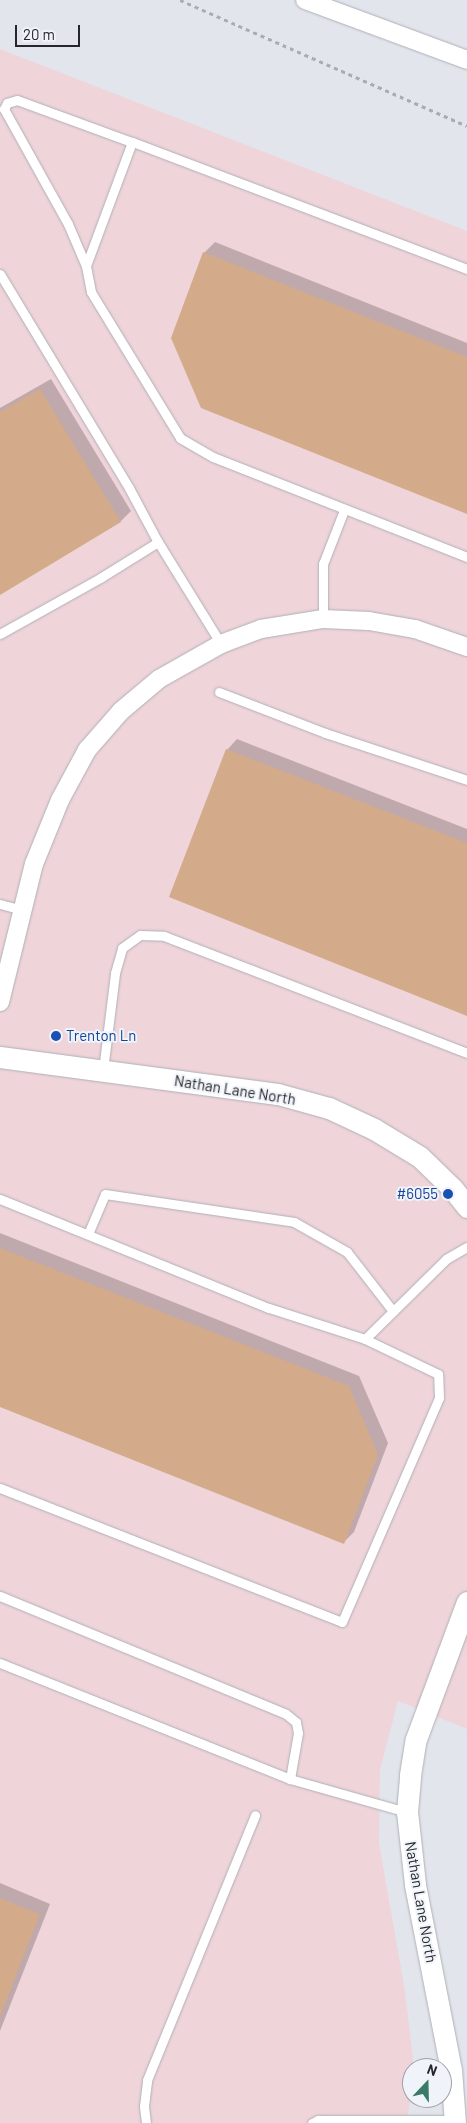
<!DOCTYPE html>
<style>
body{margin:0}
#map{position:relative;width:467px;height:2123px;overflow:hidden;background:#e3e5ed;font-family:Barlow,sans-serif}
div>[style]{position:absolute}
[style*='--x']{left:calc(var(--x)*1px);top:calc(var(--y)*1px);width:calc(var(--w)*1px);rotate:calc(var(--a)*1deg)}
.commercial>*{inset:0;background:#efd4d9}
.shadow>*{inset:0;background:#0003}
.building>*{inset:0;background:#d3aa8a}
.path>*{height:3px;margin-top:-1.5px;transform-origin:0;background:repeating-linear-gradient(90deg,#aaacb2 0 4px,transparent 0 8px)}
.roads{filter:drop-shadow(0 0 1px #aeb0b7) drop-shadow(0 0 1px #aeb0b7)}
.service>*{height:9px;margin:-4.5px;padding:0 4.5px;transform-origin:4.5px;border-radius:4.5px;background:#fff}
.minor>*{height:18px;margin:-9px;padding:0 9px;transform-origin:9px;border-radius:9px;background:#fff}
.tertiary>*{height:21px;margin:-10.5px;padding:0 10.5px;transform-origin:10.5px;border-radius:10.5px;background:#fff}
.dots>*{width:14px;height:14px;translate:-50% -50%;box-sizing:border-box;border:2px solid #f0f3fa;border-radius:50%}
span{translate:-50% -50%;white-space:nowrap;text-align:center;line-height:1.15;-webkit-text-stroke:4px #f0f3fa;paint-order:stroke}
.transit-label{font-size:15px;color:#164399}
.left{translate:0 -50%;text-align:left}
.right{translate:-100% -50%;text-align:right}
.street-label{font-size:15px;color:#26272a}
.north{position:absolute;left:402px;top:2058px;width:50px;height:50px;box-sizing:border-box;background:#f0f3fa;border:1px solid #9fa1a7;border-radius:50%;rotate:21deg;font-size:14px;font-weight:700;line-height:20px;text-align:center;color:#26272a}
.north::after{content:'';display:block;margin:auto;width:18px;height:22px;background:#3a7a69;clip-path:polygon(50% 0,100% 100%,50% 72%,0 100%)}
.scale{position:absolute;left:15px;top:25px;width:65px;height:22px;box-sizing:border-box;border:2px solid #26272a;border-top:0;padding-left:6px;font-size:15px;line-height:18px;white-space:nowrap;color:#26272a;-webkit-text-stroke:4px #f0f3fa;paint-order:stroke}
</style>
<div id="map">
<div class="commercial">
<div style="clip-path:polygon(0 49px,467px 231px,467px 1729px,398px 1701px,380px 1770px,379px 1843px,405px 1991px,414px 2068px,407px 2123px,0 2123px)"></div>
</div>
<div class="shadow">
<div style="clip-path:polygon(215px 242px,467px 343px,467px 512px,204px 253px)"></div>
<div style="clip-path:polygon(51px 379px,131px 511px,121px 521px,0 594px,0 408px)"></div>
<div style="clip-path:polygon(237px 739px,467px 829px,467px 1014px,227px 750px)"></div>
<div style="clip-path:polygon(0 1233px,359px 1376px,388px 1443px,354px 1532px,343px 1543px,0 1405px)"></div>
<div style="clip-path:polygon(0 1883px,50px 1904px,0 2031px)"></div>
</div>
<div class="building">
<div style="clip-path:polygon(203px 252px,467px 357px,467px 514px,201px 408px,171px 338px)"></div>
<div style="clip-path:polygon(40px 389px,121px 522px,0 595px,0 412px)"></div>
<div style="clip-path:polygon(226px 749px,467px 843px,467px 1016px,169px 897px)"></div>
<div style="clip-path:polygon(0 1248px,349px 1386px,378px 1455px,344px 1544px,0 1407px)"></div>
<div style="clip-path:polygon(0 1898px,40px 1914px,0 2017px)"></div>
</div>
<div class="path">
<div style="--x:180;--y:0;--w:313;--a:23.7"></div>
</div>
<div class="roads">
<div class="service">
<div style="--x:86;--y:266;--w:46;--a:-113.2"></div>
<div style="--x:68;--y:224;--w:132;--a:-119.1"></div>
<div style="--x:4;--y:109;--w:7;--a:-63"></div>
<div style="--x:7;--y:103;--w:10;--a:-17"></div>
<div style="--x:17;--y:100;--w:122;--a:20.1"></div>
<div style="--x:467;--y:269;--w:358;--a:-159.2"></div>
<div style="--x:132;--y:142;--w:132;--a:110.4"></div>
<div style="--x:86;--y:266;--w:26;--a:79"></div>
<div style="--x:91;--y:292;--w:171;--a:58.6"></div>
<div style="--x:180;--y:438;--w:38;--a:30"></div>
<div style="--x:213;--y:457;--w:273;--a:21.5"></div>
<div style="--x:0;--y:274;--w:250;--a:58.9"></div>
<div style="--x:129;--y:488;--w:61;--a:61.8"></div>
<div style="--x:158;--y:542;--w:68;--a:148.2"></div>
<div style="--x:100;--y:578;--w:115;--a:150.8"></div>
<div style="--x:158;--y:542;--w:120;--a:58.3"></div>
<div style="--x:323;--y:619;--w:55;--a:-90"></div>
<div style="--x:323;--y:564;--w:58;--a:-68.7"></div>
<div style="--x:219;--y:692;--w:114;--a:21.1"></div>
<div style="--x:325;--y:733;--w:150;--a:18.3"></div>
<div style="--x:0;--y:904;--w:23;--a:15"></div>
<div style="--x:103;--y:1070;--w:98;--a:-82.9"></div>
<div style="--x:115;--y:973;--w:26;--a:-74"></div>
<div style="--x:122;--y:948;--w:22;--a:-36"></div>
<div style="--x:140;--y:935;--w:24;--a:2"></div>
<div style="--x:164;--y:936;--w:325;--a:21.1"></div>
<div style="--x:0;--y:1199;--w:290;--a:22.1"></div>
<div style="--x:269;--y:1308;--w:101;--a:17.9"></div>
<div style="--x:88;--y:1234;--w:43;--a:-67"></div>
<div style="--x:105;--y:1194;--w:191;--a:8.4"></div>
<div style="--x:294;--y:1222;--w:61;--a:29.5"></div>
<div style="--x:347;--y:1252;--w:75;--a:52.1"></div>
<div style="--x:0;--y:1488;--w:367;--a:21.4"></div>
<div style="--x:342;--y:1622;--w:244;--a:-66.6"></div>
<div style="--x:439;--y:1398;--w:24;--a:-92"></div>
<div style="--x:438;--y:1374;--w:81;--a:-154.4"></div>
<div style="--x:365;--y:1339;--w:114;--a:-44.6"></div>
<div style="--x:446;--y:1259;--w:24;--a:-30"></div>
<div style="--x:0;--y:1596;--w:309;--a:22.4"></div>
<div style="--x:286;--y:1714;--w:13;--a:39"></div>
<div style="--x:296;--y:1722;--w:11;--a:80"></div>
<div style="--x:298;--y:1733;--w:47;--a:99.9"></div>
<div style="--x:290;--y:1779;--w:122;--a:15.8"></div>
<div style="--x:0;--y:1663;--w:312;--a:21.8"></div>
<div style="--x:146;--y:2123;--w:17;--a:-97"></div>
<div style="--x:144;--y:2106;--w:26;--a:-83"></div>
<div style="--x:147;--y:2080;--w:286;--a:-67.8"></div>
<div style="--x:312;--y:2123;--w:7;--a:-27"></div>
<div style="--x:318;--y:2120;--w:136;--a:0"></div>
</div>
<div class="minor">
<div style="--x:305;--y:0;--w:173;--a:20.3"></div>
<div style="--x:0;--y:1002;--w:142;--a:-76.2"></div>
<div style="--x:34;--y:864;--w:69;--a:-67.9"></div>
<div style="--x:60;--y:800;--w:57;--a:-61.6"></div>
<div style="--x:87;--y:750;--w:52;--a:-48.9"></div>
<div style="--x:121;--y:711;--w:50;--a:-40.1"></div>
<div style="--x:159;--y:679;--w:71;--a:-29.4"></div>
<div style="--x:221;--y:644;--w:43;--a:-20.6"></div>
<div style="--x:261;--y:629;--w:63;--a:-9.2"></div>
<div style="--x:323;--y:619;--w:46;--a:2.5"></div>
<div style="--x:369;--y:621;--w:47;--a:9.9"></div>
<div style="--x:415;--y:629;--w:55;--a:19.1"></div>
</div>
<div class="tertiary">
<div style="--x:0;--y:1057;--w:280;--a:7.6"></div>
<div style="--x:278;--y:1094;--w:53;--a:15.4"></div>
<div style="--x:329;--y:1108;--w:50;--a:25"></div>
<div style="--x:374;--y:1129;--w:54;--a:31.3"></div>
<div style="--x:420;--y:1157;--w:46;--a:44.1"></div>
<div style="--x:453;--y:1189;--w:23;--a:52"></div>
<div style="--x:455;--y:2123;--w:53;--a:-94.3"></div>
<div style="--x:451;--y:2070;--w:189;--a:-101"></div>
<div style="--x:415;--y:1884;--w:72;--a:-96.3"></div>
<div style="--x:407;--y:1812;--w:37;--a:-85"></div>
<div style="--x:410;--y:1775;--w:36;--a:-81"></div>
<div style="--x:416;--y:1739;--w:146;--a:-69.6"></div>
</div>
</div>
<div class="dots">
<div style="left:56px;top:1036px;background:#1a4fb4"></div>
<div style="left:448px;top:1194px;background:#1a4fb4"></div>
</div>
<div class="transit-label">
<span class="left" style="left:66px;top:1036px">Trenton Ln</span>
<span class="right" style="left:438px;top:1194px">#6055</span>
</div>
<div class="street-label">
<span style="left:235px;top:1090px;rotate:9deg">Nathan Lane North</span>
<span style="left:421px;top:1902px;rotate:80deg">Nathan Lane North</span>
</div>
<div class="north">N</div>
<div class="scale">20 m</div>
</div>
